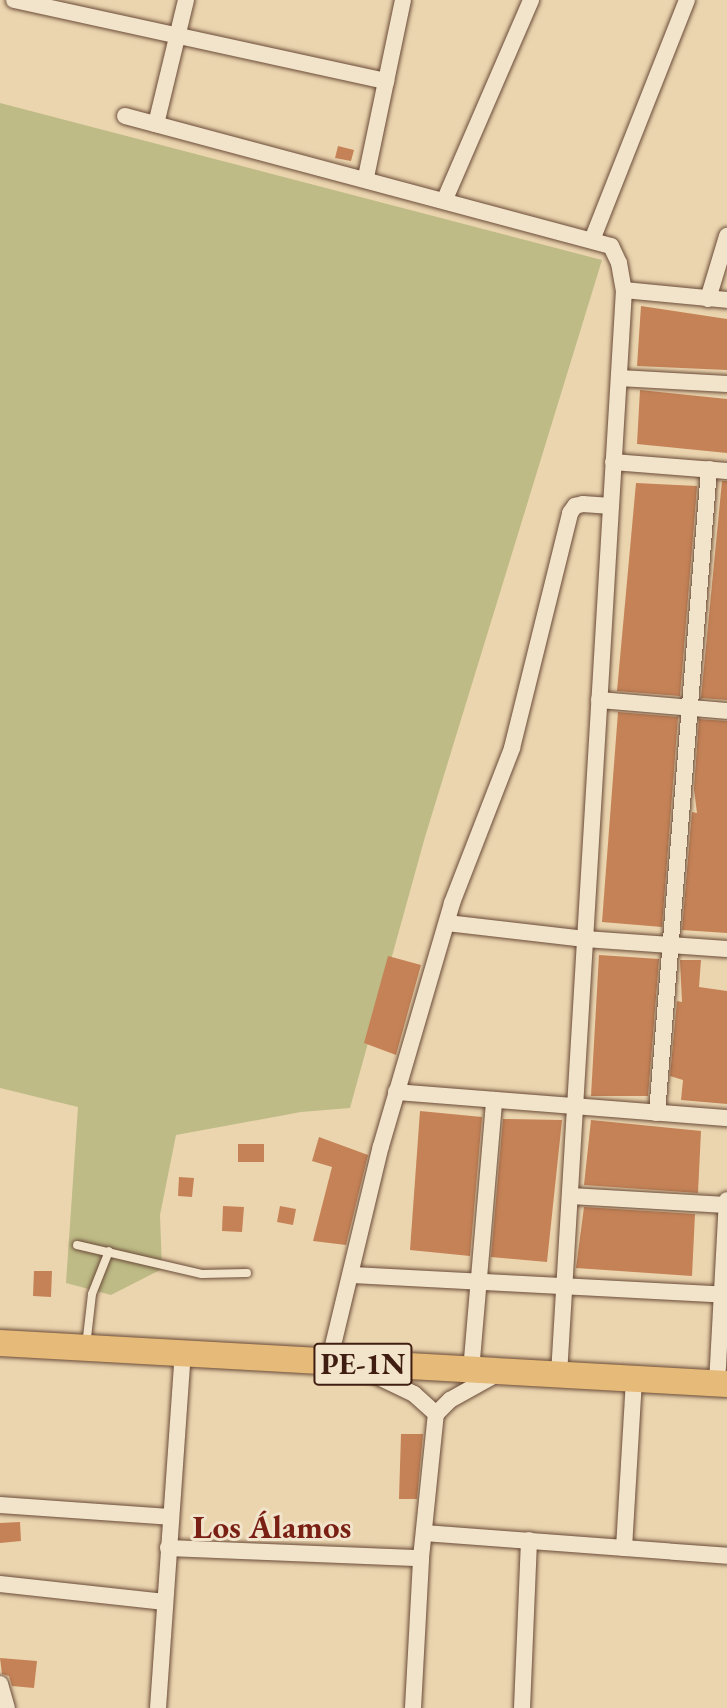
<!DOCTYPE html>
<meta charset="utf-8">
<style>
body{margin:0}
#map{position:relative;width:727px;height:1708px;overflow:hidden;background:#ebd5af;font-family:"EB Garamond",serif}
div>[style]{position:absolute}
[style*='--x']{left:calc(var(--x)*1px);top:calc(var(--y)*1px);width:calc(var(--w)*1px);rotate:calc(var(--a)*1deg)}
.green>*{inset:0;background:#bebb86}
.building>*{inset:0;background:#c58257}
.roads{filter:drop-shadow(0 0 2px #6a4b38) drop-shadow(0 0 2px #6a4b38)}
.service>*{height:8px;margin:-4px;padding:0 4px;transform-origin:4px;border-radius:4px;background:#f2e4cb}
.minor>*{height:16px;margin:-8px;padding:0 8px;transform-origin:8px;border-radius:8px;background:#f2e4cb}
.primary>*{height:26px;margin:-13px;padding:0 13px;transform-origin:13px;border-radius:13px;background:#e6ba78}
span{translate:-50% -50%;white-space:nowrap;text-align:center;line-height:1.15;-webkit-text-stroke:6px #f2e4cb;paint-order:stroke}
.shield-label span{padding:2px 5px;background:#f2e4cb;border:2px solid;border-radius:5px;-webkit-text-stroke-width:0}
.shield-label{font-size:30px;color:#3f1d10;font-weight:700}
.neighbourhood-label{font-size:33px;color:#7a1f14;font-weight:700}
</style>
<div id="map">
<div class="green">
<div style="clip-path:polygon(0 103px,602px 260px,425px 837px,350px 1108px,301px 1112px,176px 1135px,160px 1215px,162px 1269px,111px 1295px,66px 1283px,78px 1107px,0 1088px)"></div>
</div>
<div class="building">
<div style="clip-path:polygon(338px 146px,354px 150px,351px 161px,335px 158px)"></div>
<div style="clip-path:polygon(641px 306px,727px 319px,727px 370px,637px 366px)"></div>
<div style="clip-path:polygon(640px 390px,727px 399px,727px 453px,637px 444px)"></div>
<div style="clip-path:polygon(722px 481px,727px 481px,727px 700px,701px 698px)"></div>
<div style="clip-path:polygon(636px 483px,697px 486px,680px 696px,617px 691px)"></div>
<div style="clip-path:polygon(618px 712px,678px 717px,662px 927px,602px 922px)"></div>
<div style="clip-path:polygon(699px 719px,727px 721px,727px 933px,682px 930px,692px 812px,697px 813px,694px 789px)"></div>
<div style="clip-path:polygon(599px 955px,659px 959px,648px 1096px,591px 1096px)"></div>
<div style="clip-path:polygon(388px 956px,421px 965px,396px 1055px,364px 1043px)"></div>
<div style="clip-path:polygon(680px 960px,701px 960px,699px 987px,727px 991px,727px 1104px,681px 1100px,683px 1080px,670px 1076px,677px 1001px,682px 1002px)"></div>
<div style="clip-path:polygon(420px 1111px,482px 1117px,470px 1256px,410px 1250px)"></div>
<div style="clip-path:polygon(503px 1119px,562px 1120px,547px 1262px,491px 1257px)"></div>
<div style="clip-path:polygon(591px 1120px,701px 1131px,698px 1193px,584px 1185px)"></div>
<div style="clip-path:polygon(319px 1137px,368px 1155px,346px 1245px,313px 1241px,332px 1167px,312px 1161px)"></div>
<div style="clip-path:polygon(238px 1144px,264px 1144px,264px 1162px,238px 1162px)"></div>
<div style="clip-path:polygon(179px 1177px,194px 1178px,192px 1197px,178px 1196px)"></div>
<div style="clip-path:polygon(223px 1206px,244px 1207px,242px 1232px,222px 1231px)"></div>
<div style="clip-path:polygon(280px 1206px,296px 1209px,293px 1225px,277px 1222px)"></div>
<div style="clip-path:polygon(584px 1207px,695px 1214px,692px 1276px,576px 1268px)"></div>
<div style="clip-path:polygon(34px 1271px,52px 1271px,51px 1297px,33px 1296px)"></div>
<div style="clip-path:polygon(401px 1434px,423px 1434px,417px 1499px,399px 1499px)"></div>
<div style="clip-path:polygon(20px 1522px,21px 1541px,0 1543px,0 1523px)"></div>
<div style="clip-path:polygon(0 1658px,37px 1661px,34px 1688px,12px 1686px,9px 1676px,2px 1674px)"></div>
</div>
<div class="roads">
<div class="service">
<div style="--x:77;--y:1245;--w:128;--a:13.1"></div>
<div style="--x:202;--y:1274;--w:45;--a:-1.3"></div>
<div style="--x:86;--y:1346;--w:52;--a:-83.4"></div>
<div style="--x:92;--y:1294;--w:46;--a:-68.4"></div>
</div>
<div class="minor">
<div style="--x:14;--y:0;--w:381;--a:12.3"></div>
<div style="--x:125;--y:116;--w:503;--a:14.98"></div>
<div style="--x:611;--y:246;--w:19;--a:65"></div>
<div style="--x:619;--y:263;--w:27;--a:80"></div>
<div style="--x:624;--y:290;--w:1088;--a:93.43"></div>
<div style="--x:156;--y:124;--w:128;--a:-76.4"></div>
<div style="--x:366;--y:177;--w:181;--a:-78.2"></div>
<div style="--x:445;--y:199;--w:217;--a:-66.6"></div>
<div style="--x:592;--y:240;--w:258;--a:-68.4"></div>
<div style="--x:624;--y:290;--w:103;--a:5.5"></div>
<div style="--x:708;--y:299;--w:66;--a:-73.2"></div>
<div style="--x:619;--y:378;--w:108;--a:3.2"></div>
<div style="--x:613;--y:462;--w:114;--a:4.5"></div>
<div style="--x:599;--y:700;--w:128;--a:4.9"></div>
<div style="--x:447;--y:923;--w:139;--a:6.6"></div>
<div style="--x:585;--y:939;--w:142;--a:4"></div>
<div style="--x:396;--y:1092;--w:332;--a:4.5"></div>
<div style="--x:657;--y:1113;--w:646;--a:-85.38"></div>
<div style="--x:570;--y:1196;--w:157;--a:3.3"></div>
<div style="--x:351;--y:1275;--w:377;--a:3"></div>
<div style="--x:329;--y:1362;--w:222;--a:-76.5"></div>
<div style="--x:381;--y:1146;--w:253;--a:-73.7"></div>
<div style="--x:452;--y:903;--w:166;--a:-68.8"></div>
<div style="--x:512;--y:748;--w:242;--a:-76.1"></div>
<div style="--x:570;--y:513;--w:9;--a:-54"></div>
<div style="--x:575;--y:506;--w:8;--a:-14"></div>
<div style="--x:583;--y:504;--w:28;--a:4"></div>
<div style="--x:364;--y:1370;--w:55;--a:25.6"></div>
<div style="--x:414;--y:1394;--w:30;--a:42"></div>
<div style="--x:471;--y:1371;--w:272;--a:-85.1"></div>
<div style="--x:717;--y:1384;--w:184;--a:-86.9"></div>
<div style="--x:0;--y:1505;--w:170;--a:4"></div>
<div style="--x:424;--y:1533;--w:304;--a:4.3"></div>
<div style="--x:168;--y:1548;--w:253;--a:2.3"></div>
<div style="--x:624;--y:1548;--w:168;--a:-86.6"></div>
<div style="--x:0;--y:1584;--w:166;--a:6.2"></div>
<div style="--x:0;--y:1684;--w:25;--a:74"></div>
<div style="--x:158;--y:1708;--w:356;--a:-86"></div>
<div style="--x:413;--y:1708;--w:150;--a:-86.9"></div>
<div style="--x:421;--y:1558;--w:145;--a:-84.1"></div>
<div style="--x:436;--y:1414;--w:20;--a:-45"></div>
<div style="--x:450;--y:1400;--w:54;--a:-29"></div>
<div style="--x:522;--y:1708;--w:168;--a:-87.6"></div>
</div>
<div class="primary">
<div style="--x:0;--y:1343;--w:728;--a:3.23"></div>
</div>
</div>
<div class="shield-label">
<span style="left:363px;top:1364px">PE-1N</span>
</div>
<div class="neighbourhood-label">
<span style="left:272px;top:1527px">Los Álamos</span>
</div>
</div>
